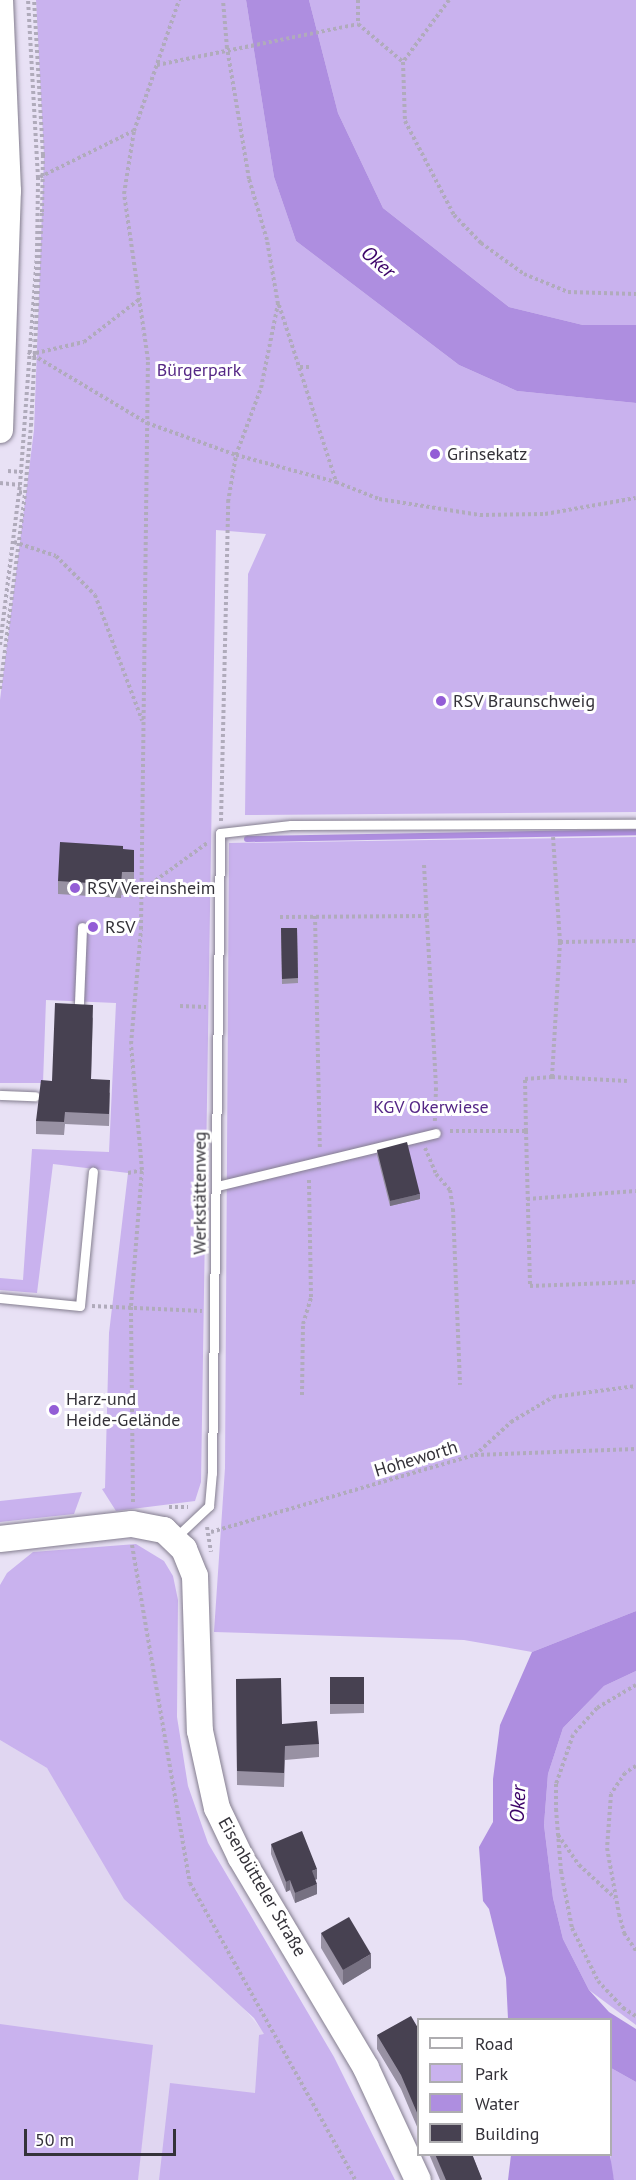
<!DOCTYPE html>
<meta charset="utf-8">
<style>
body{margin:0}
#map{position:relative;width:636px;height:2180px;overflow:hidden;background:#e8e1f5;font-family:"PT Sans",sans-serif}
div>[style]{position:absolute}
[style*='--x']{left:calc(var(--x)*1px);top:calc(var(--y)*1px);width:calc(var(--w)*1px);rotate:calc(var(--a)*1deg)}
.built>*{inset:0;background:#e0d6f1}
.green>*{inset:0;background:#c9b2ee}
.water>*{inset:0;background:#ae8ee0}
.stream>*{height:6px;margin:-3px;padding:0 3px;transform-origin:3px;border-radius:3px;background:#ae8ee0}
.path>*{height:4px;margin-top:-2px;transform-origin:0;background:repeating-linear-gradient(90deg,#b0abbb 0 3px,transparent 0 6px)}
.roads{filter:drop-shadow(0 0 2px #847e8f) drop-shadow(0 0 2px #847e8f)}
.lane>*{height:9px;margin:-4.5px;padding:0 4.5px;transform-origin:4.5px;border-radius:4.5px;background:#fff}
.secondary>*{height:26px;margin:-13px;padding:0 13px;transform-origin:13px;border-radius:13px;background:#fff}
.wall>*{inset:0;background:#9891a3}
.shaded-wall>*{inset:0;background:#777182}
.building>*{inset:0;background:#474151}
.dots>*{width:16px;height:16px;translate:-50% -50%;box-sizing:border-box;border:3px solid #fff;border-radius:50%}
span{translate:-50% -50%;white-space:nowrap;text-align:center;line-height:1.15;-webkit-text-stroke:6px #fff;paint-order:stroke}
.park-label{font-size:18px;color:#552786}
.poi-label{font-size:18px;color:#343239}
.left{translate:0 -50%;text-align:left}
.street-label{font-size:18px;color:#343239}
.water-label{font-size:20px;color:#3c0368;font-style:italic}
.legend{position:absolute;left:417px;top:2018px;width:195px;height:138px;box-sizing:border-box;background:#fff;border:2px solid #aeadb0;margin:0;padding:8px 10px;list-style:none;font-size:18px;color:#343239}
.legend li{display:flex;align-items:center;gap:12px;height:30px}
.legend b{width:30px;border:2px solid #aeadb0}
.scale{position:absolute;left:24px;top:2129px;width:152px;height:27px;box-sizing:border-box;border:3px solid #343239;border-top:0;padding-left:8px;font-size:18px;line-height:21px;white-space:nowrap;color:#343239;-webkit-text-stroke:4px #fff;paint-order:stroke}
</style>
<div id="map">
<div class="built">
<div style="clip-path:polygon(0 1740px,47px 1768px,265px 2034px,274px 2180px,0 2180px)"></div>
</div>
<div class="green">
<div style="clip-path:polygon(36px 0,246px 0,274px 177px,296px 241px,459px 365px,517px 391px,636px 403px,636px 812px,245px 815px,248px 574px,266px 534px,216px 530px,201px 1482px,195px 1501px,116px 1511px,102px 1489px,105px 1488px,109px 1333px,128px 1173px,53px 1164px,37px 1293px,0 1290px,0 1278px,23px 1280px,32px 1149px,109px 1152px,116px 1003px,46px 1000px,43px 1083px,0 1083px,0 700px,34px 430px,44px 156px)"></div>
<div style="clip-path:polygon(309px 0,636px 0,636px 325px,583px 325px,509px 307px,383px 208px,338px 113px)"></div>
<div style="clip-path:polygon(636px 837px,636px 1611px,532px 1652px,464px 1640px,214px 1632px,225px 1468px,229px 843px)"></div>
<div style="clip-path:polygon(82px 1492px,74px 1514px,0 1522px,0 1501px)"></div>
<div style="clip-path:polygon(136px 1544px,164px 1561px,173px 1576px,178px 1600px,177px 1717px,188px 1786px,208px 1843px,334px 2057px,395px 2180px,159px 2180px,170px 2083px,255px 2093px,259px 2035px,264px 2034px,254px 2018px,124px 1899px,47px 1768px,0 1740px,0 1585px,7px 1573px,33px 1552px)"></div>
<div style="clip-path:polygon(636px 1671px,636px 2025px,589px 1990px,563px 1939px,553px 1898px,544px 1825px,548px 1774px,563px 1728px,604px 1686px)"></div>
<div style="clip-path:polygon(0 2024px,153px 2045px,138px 2180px,0 2180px)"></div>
<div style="clip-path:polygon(611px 2068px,636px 2082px,636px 2180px,614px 2180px,611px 2168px)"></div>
</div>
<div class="water">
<div style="clip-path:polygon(246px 0,309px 0,338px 113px,383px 208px,509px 307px,583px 325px,636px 325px,636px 403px,517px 391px,459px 365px,296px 241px,274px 177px)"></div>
<div style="clip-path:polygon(636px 1611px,636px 1671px,604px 1686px,563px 1728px,548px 1774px,544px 1825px,553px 1898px,563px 1939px,589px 1990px,609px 2012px,636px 2029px,636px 2082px,611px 2068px,610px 2020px,508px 2019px,506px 1978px,489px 1909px,483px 1901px,479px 1847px,493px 1822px,493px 1779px,500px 1725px,532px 1652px)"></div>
<div style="clip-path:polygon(511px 2155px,610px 2155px,614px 2180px,508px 2180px)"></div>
</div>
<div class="stream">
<div style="--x:247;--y:839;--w:389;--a:-1"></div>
</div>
<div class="path">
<div style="--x:358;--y:0;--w:24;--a:90"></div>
<div style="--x:358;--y:24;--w:59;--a:40.2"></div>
<div style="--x:449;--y:0;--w:77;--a:126.6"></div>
<div style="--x:403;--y:62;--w:59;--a:88.1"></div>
<div style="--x:405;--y:121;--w:106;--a:62.5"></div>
<div style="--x:454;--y:215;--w:39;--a:46"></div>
<div style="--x:481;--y:243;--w:53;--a:35.8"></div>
<div style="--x:524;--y:274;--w:48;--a:22.2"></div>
<div style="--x:568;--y:292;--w:68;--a:1.7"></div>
<div style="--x:157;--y:65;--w:205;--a:-11.5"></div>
<div style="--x:40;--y:177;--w:104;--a:-26.3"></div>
<div style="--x:279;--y:305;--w:186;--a:72.1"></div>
<div style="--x:336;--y:482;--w:46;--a:21.6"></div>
<div style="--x:379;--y:499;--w:102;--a:9"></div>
<div style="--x:480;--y:515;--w:65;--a:-0.9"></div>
<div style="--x:545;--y:514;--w:92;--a:-10"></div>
<div style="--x:28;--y:352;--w:139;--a:30.8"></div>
<div style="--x:147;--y:423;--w:95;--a:19.8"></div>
<div style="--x:236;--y:455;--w:104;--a:15.1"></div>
<div style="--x:36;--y:353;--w:49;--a:-12.9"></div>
<div style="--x:84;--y:342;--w:72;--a:-37.7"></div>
<div style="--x:300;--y:367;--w:10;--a:0"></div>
<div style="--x:8;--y:471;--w:14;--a:4"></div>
<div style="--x:0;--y:483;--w:20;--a:6"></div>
<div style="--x:19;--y:492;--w:6;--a:9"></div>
<div style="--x:25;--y:493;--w:67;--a:-84.9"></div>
<div style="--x:31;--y:426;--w:214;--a:-87.1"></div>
<div style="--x:42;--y:212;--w:57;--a:-89"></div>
<div style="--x:43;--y:155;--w:155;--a:-93.3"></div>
<div style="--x:14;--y:542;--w:44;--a:18.4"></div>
<div style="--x:56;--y:556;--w:55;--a:45"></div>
<div style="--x:95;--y:595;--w:134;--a:69.4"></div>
<div style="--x:0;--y:645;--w:161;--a:-82.9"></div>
<div style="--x:20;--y:485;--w:234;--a:-85.8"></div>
<div style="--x:37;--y:252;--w:74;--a:-89.2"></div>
<div style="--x:38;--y:178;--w:178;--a:-93.2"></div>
<div style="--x:0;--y:689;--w:198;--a:-82.7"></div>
<div style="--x:221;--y:821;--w:319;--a:-88.7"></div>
<div style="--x:228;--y:502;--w:48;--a:-80.3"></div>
<div style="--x:236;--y:455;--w:72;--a:-69.5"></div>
<div style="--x:261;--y:388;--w:86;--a:-78.6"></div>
<div style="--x:278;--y:304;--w:65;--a:-99.8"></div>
<div style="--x:267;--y:240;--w:64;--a:-106.4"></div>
<div style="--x:249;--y:179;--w:133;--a:-99.5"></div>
<div style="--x:227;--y:48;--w:48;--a:-94.8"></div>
<div style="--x:424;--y:865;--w:223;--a:86.9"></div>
<div style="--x:436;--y:1088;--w:34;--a:92"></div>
<div style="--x:121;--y:893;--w:20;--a:-6"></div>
<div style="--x:141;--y:891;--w:82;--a:-36"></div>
<div style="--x:315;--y:916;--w:232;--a:88.8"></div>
<div style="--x:280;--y:917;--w:148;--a:-0.4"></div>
<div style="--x:560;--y:942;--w:76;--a:-0.8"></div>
<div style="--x:180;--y:1006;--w:26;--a:2"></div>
<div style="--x:552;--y:1077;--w:75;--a:3.1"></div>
<div style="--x:450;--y:1131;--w:76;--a:0"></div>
<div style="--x:526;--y:1131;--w:52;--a:-91.1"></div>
<div style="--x:525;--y:1079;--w:27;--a:-4"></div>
<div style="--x:552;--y:1077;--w:135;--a:-86.6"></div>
<div style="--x:560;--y:942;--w:105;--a:-93.8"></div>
<div style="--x:526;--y:1131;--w:155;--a:88.5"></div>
<div style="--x:530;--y:1286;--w:106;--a:-2.2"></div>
<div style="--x:425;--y:1148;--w:28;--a:67"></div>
<div style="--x:436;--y:1174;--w:21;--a:49"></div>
<div style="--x:450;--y:1190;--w:19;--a:81"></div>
<div style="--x:453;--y:1209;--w:176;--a:87.7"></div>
<div style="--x:128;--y:1173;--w:14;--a:-12"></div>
<div style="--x:527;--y:1199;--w:109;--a:-4.2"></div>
<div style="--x:92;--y:1306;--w:110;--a:2.6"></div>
<div style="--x:302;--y:1395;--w:71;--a:-89.2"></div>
<div style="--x:303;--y:1324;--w:28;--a:-73"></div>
<div style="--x:311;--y:1297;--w:120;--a:-91"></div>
<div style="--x:475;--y:1455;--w:49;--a:-42.5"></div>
<div style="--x:511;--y:1422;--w:49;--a:-30.8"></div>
<div style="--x:553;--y:1397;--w:84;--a:-7.5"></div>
<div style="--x:133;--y:1502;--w:196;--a:-90.6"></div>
<div style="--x:131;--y:1306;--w:136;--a:-85.4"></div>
<div style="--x:142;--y:1170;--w:126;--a:-95"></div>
<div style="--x:131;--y:1044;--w:115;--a:-85"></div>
<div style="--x:141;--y:929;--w:569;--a:-89.3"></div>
<div style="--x:148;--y:360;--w:168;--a:-98.2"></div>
<div style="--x:124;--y:194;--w:64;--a:-81"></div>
<div style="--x:134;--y:131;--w:139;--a:-71"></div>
<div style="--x:169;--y:1507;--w:19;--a:0"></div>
<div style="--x:207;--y:1527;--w:25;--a:81"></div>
<div style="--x:211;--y:1532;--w:275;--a:-16.3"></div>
<div style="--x:475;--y:1455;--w:161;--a:-2.1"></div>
<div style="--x:132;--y:1545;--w:343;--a:80.3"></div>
<div style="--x:190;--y:1883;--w:340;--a:60.9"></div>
<div style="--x:636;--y:1685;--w:45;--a:149.5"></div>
<div style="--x:597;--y:1708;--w:36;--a:132"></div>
<div style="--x:573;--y:1735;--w:52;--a:109.1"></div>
<div style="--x:556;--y:1784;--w:25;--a:90"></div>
<div style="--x:556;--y:1809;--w:62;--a:85.4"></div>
<div style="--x:561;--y:1871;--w:58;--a:79.1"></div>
<div style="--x:572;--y:1928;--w:59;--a:63.9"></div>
<div style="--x:598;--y:1981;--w:37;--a:47"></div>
<div style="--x:623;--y:2008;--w:15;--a:32"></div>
<div style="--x:636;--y:1766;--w:13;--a:148"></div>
<div style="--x:625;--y:1773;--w:25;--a:124"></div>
<div style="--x:611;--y:1794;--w:54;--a:94.2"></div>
<div style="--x:607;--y:1848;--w:67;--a:79.7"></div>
<div style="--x:619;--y:1914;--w:20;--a:75"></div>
<div style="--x:624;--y:1933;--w:22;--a:56"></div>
<div style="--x:558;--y:1835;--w:37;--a:55"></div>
<div style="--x:579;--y:1865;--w:49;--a:42.5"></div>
</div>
<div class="roads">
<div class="lane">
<div style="--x:79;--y:1003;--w:76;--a:-87.7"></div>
<div style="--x:0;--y:1095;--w:35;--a:2"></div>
<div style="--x:217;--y:1186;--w:225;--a:-13.6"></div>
<div style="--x:0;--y:1298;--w:80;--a:5.7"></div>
<div style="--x:80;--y:1306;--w:135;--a:-84.5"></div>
<div style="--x:175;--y:1538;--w:47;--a:-43.3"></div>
<div style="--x:209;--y:1506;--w:33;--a:-85"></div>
<div style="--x:212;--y:1473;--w:640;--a:-89.28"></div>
<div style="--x:220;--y:833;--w:71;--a:-6.4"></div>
<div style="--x:291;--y:825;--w:345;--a:-0.2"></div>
</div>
<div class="secondary">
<div style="--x:0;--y:430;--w:239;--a:-88.1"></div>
<div style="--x:8;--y:191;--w:191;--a:-92.4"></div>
<div style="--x:0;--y:1539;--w:133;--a:-6.5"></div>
<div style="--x:132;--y:1524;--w:33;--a:11"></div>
<div style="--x:164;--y:1530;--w:28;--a:44"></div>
<div style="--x:184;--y:1549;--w:29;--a:68"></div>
<div style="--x:195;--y:1576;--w:155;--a:88.2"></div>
<div style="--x:200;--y:1731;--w:79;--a:77.6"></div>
<div style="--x:217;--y:1808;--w:55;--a:64.4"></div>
<div style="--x:241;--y:1858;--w:244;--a:59.2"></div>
<div style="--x:366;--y:2068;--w:123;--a:65.1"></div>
</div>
</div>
<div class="wall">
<div style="clip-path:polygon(123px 849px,134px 863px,134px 886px,122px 886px,121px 898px,58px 894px,58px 881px)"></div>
<div style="clip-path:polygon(281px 928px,297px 928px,298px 983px,282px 984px)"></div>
<div style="clip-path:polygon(93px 1017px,91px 1079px,110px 1093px,109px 1126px,65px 1124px,64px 1135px,36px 1134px,36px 1121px,52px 1081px)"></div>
<div style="clip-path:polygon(377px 1150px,420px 1199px,390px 1206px,377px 1155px)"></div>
<div style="clip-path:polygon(330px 1677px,364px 1677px,364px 1713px,330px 1714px)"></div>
<div style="clip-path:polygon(236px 1679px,282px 1724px,319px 1744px,319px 1757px,285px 1760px,284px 1787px,237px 1785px)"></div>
<div style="clip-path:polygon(271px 1844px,317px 1879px,315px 1880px,317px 1894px,295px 1903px,290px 1890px,286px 1892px,271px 1854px)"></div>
<div style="clip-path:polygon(321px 1933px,371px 1968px,343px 1985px,321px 1948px)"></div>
<div style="clip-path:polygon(418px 2028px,418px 2129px,401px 2089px,377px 2049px,377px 2035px)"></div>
<div style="clip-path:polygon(429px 2154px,472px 2154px,482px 2180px,440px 2180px)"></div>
</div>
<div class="shaded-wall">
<div style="clip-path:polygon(420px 1194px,420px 1199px,390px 1206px,390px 1201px)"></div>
<div style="clip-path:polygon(317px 1869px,317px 1879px,312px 1881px,312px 1871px)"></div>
<div style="clip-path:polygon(290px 1880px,290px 1890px,286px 1892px,286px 1882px)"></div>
<div style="clip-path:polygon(317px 1884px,317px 1894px,295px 1903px,295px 1893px)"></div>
<div style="clip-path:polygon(371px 1954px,371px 1968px,343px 1985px,343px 1970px)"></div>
</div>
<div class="building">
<div style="clip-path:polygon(60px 842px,123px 846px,123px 849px,134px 850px,134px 872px,122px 872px,121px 885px,58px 881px)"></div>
<div style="clip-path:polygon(281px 928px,297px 928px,298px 978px,282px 979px)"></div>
<div style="clip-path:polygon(55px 1003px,93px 1005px,91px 1079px,110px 1080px,109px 1114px,65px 1112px,64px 1122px,36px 1121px,41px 1080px,52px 1081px)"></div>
<div style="clip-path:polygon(407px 1142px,420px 1194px,390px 1201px,377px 1150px)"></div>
<div style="clip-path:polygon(330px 1677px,364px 1677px,364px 1704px,330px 1704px)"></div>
<div style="clip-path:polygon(281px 1678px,282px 1724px,317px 1721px,319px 1744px,285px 1746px,284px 1773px,237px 1771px,236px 1679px)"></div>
<div style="clip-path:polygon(302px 1831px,317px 1869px,312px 1871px,317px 1884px,295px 1893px,290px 1880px,286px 1882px,271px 1844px)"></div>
<div style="clip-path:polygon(349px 1917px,371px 1954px,343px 1970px,321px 1933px)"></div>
<div style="clip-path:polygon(411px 2016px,418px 2028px,418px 2115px,401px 2075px,377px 2035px)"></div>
<div style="clip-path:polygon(435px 2154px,472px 2154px,482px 2179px,480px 2180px,446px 2180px)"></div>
</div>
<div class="dots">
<div style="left:435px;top:454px;background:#935dd6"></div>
<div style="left:441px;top:701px;background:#935dd6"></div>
<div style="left:75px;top:888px;background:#935dd6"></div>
<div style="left:93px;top:927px;background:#935dd6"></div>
<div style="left:54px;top:1410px;background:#935dd6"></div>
</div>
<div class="park-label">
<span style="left:199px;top:370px">Bürgerpark</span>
<span style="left:431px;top:1107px">KGV Okerwiese</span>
</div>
<div class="poi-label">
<span class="left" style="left:447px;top:454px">Grinsekatz</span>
<span class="left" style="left:453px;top:701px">RSV Braunschweig</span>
<span class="left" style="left:87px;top:888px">RSV Vereinsheim</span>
<span class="left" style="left:105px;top:927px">RSV</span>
<span class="left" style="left:66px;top:1410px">Harz-und<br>Heide-Gelände</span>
</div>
<div class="street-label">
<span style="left:200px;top:1193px;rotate:-90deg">Werkstättenweg</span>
<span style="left:416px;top:1459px;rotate:-17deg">Hoheworth</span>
<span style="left:262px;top:1887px;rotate:60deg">Eisenbütteler Straße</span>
</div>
<div class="water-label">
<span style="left:378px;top:262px;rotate:41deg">Oker</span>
<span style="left:518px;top:1804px;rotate:-87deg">Oker</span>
</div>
<ul class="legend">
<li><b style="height:8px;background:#fff"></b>Road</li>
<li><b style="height:16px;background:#c9b2ee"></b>Park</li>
<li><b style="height:16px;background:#ae8ee0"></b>Water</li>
<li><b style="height:16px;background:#474151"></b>Building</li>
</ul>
<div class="scale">50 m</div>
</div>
